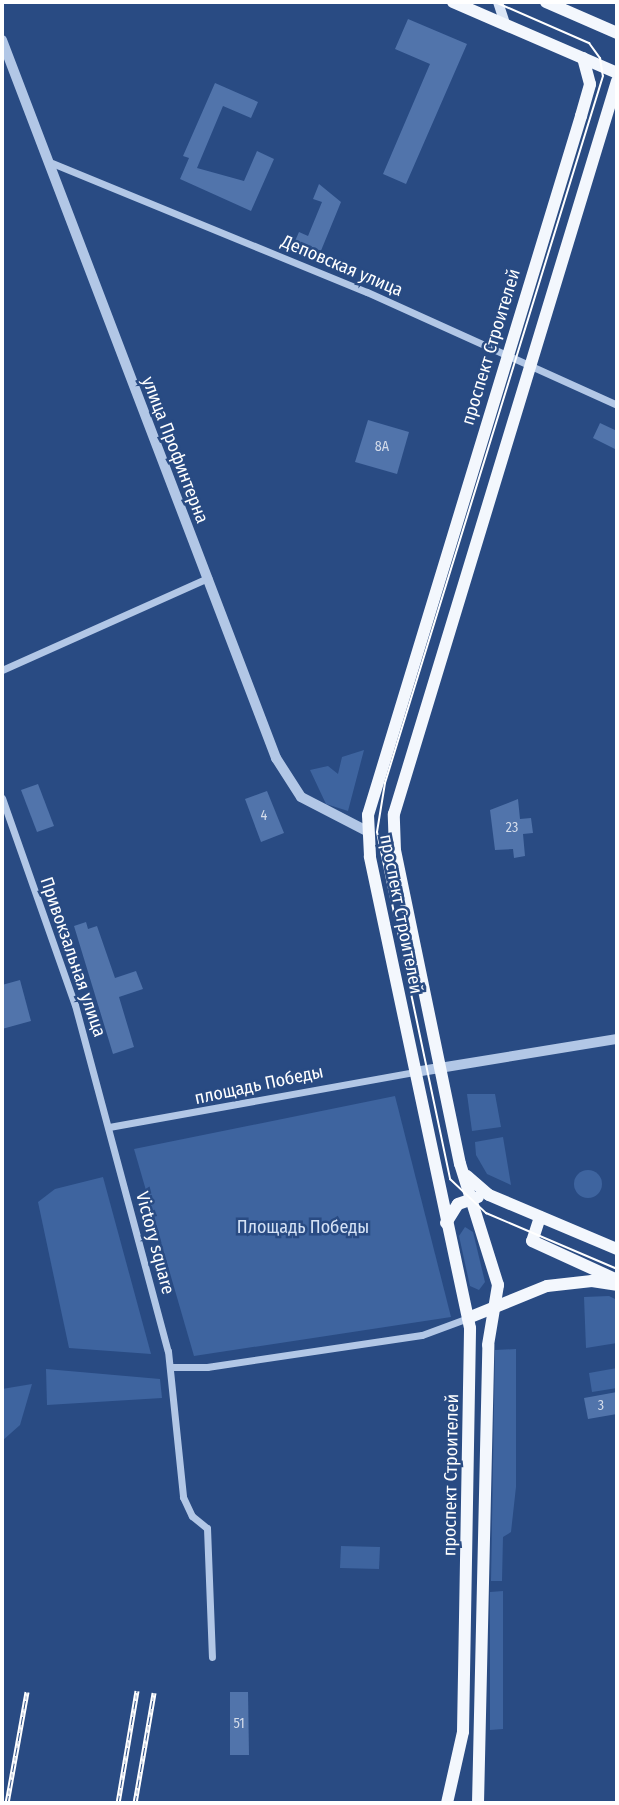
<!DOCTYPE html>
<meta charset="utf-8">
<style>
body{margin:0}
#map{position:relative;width:619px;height:1805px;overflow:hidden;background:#294b83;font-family:"Fira Sans Condensed",sans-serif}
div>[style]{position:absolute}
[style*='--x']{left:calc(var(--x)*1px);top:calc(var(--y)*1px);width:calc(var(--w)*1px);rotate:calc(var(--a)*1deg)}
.green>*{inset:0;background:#3e649f}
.round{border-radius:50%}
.building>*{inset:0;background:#5174ab}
.minor>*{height:7px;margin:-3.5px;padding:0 3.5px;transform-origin:3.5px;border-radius:3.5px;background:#b2c7e6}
.tertiary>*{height:10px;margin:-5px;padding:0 5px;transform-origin:5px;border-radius:5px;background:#b2c7e6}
.secondary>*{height:10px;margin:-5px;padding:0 5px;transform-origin:5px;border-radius:5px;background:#dbe6f6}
.primary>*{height:12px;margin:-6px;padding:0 6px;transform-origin:6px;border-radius:6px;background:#f3f7fd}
.tram>*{height:2px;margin:-1px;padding:0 1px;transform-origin:1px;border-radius:1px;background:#fff}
.rail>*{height:5px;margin-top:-2.5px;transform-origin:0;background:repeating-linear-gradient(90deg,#294b83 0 8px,#fff 0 16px);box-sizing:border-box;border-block:2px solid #fff}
span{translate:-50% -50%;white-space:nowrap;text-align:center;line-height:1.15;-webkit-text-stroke:5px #294b83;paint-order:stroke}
.number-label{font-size:14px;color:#d4dcea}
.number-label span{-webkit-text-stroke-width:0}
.street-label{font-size:18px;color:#fff}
.park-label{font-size:18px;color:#d5e2f5}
.frame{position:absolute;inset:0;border:4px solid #fff;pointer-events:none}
</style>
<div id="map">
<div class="green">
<div style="clip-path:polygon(364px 750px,348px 811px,326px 804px,310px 770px,328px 766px,338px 774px,342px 757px)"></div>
<div style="clip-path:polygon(467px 1094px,495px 1094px,501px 1127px,472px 1131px)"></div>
<div style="clip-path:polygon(395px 1096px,451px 1317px,194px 1356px,134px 1149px)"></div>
<div style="clip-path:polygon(503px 1137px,511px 1185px,487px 1174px,476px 1155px,475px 1142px)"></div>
<div class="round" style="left:574px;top:1170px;width:28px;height:28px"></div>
<div style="clip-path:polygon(103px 1177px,151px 1354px,69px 1348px,38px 1202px,55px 1189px)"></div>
<div style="clip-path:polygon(465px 1227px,473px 1232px,485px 1282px,479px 1290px,470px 1286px,459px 1236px)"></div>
<div style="clip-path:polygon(609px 1296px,617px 1300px,617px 1343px,586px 1348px,584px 1297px)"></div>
<div style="clip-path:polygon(516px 1349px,516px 1487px,511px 1532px,503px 1537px,502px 1581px,491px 1581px,495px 1350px)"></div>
<div style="clip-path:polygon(617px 1368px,617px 1388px,592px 1392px,589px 1373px)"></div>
<div style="clip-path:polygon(46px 1369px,160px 1379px,162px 1398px,47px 1405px)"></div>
<div style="clip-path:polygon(32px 1384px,20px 1425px,2px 1441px,2px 1389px)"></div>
<div style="clip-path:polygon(341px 1546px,380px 1547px,379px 1569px,340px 1568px)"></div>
<div style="clip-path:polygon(503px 1591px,503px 1729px,490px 1730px,490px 1592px)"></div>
</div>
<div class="building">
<div style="clip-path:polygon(408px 19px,467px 44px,406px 184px,383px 174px,430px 64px,395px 49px)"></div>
<div style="clip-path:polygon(215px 83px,258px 102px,251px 118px,223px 106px,197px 168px,244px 181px,257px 151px,274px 159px,251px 211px,180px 179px,189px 158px,183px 156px)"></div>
<div style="clip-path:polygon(319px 184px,341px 202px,318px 258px,292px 248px,299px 232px,308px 236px,322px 202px,313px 199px)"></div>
<div style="clip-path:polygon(368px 420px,409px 432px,397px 474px,355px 462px)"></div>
<div style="clip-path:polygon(600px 423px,617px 431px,617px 450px,593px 438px)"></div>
<div style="clip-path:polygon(38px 784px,54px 826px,37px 832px,21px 790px)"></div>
<div style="clip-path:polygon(267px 791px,284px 833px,261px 842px,245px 799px)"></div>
<div style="clip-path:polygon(518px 799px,520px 819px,531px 818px,533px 833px,523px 834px,525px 856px,514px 858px,513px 849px,495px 850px,490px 810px)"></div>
<div style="clip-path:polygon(86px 922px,88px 929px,97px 926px,115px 978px,136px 971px,143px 989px,119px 997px,134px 1047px,113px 1054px,74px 926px)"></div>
<div style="clip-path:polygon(20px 980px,31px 1021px,2px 1029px,2px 985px)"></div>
<div style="clip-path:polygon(617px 1392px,617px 1414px,588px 1419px,584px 1398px)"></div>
<div style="clip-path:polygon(230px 1692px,248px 1692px,249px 1755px,230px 1755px)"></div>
</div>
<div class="minor">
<div style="--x:52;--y:163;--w:340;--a:22.3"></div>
<div style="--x:367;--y:292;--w:274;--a:24.3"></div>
<div style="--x:2;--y:670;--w:226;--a:-24.1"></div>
<div style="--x:2;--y:798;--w:219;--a:70.6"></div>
<div style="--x:75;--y:1005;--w:358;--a:75"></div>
<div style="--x:168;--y:1351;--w:147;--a:84.1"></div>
<div style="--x:183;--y:1497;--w:21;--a:65"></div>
<div style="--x:192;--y:1516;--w:19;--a:39"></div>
<div style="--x:207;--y:1528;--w:129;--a:87.8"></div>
<div style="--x:109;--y:1127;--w:311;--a:-10.2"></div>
<div style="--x:171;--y:1367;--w:36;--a:0"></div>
<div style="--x:207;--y:1367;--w:217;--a:-8.5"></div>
<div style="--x:422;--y:1335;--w:49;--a:-20.3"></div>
</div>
<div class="tertiary">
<div style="--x:2;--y:40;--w:769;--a:69.11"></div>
<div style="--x:276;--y:758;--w:46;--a:57.3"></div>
<div style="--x:301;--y:797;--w:74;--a:27.3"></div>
<div style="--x:415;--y:1072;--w:205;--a:-9.3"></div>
</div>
<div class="secondary">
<div style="--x:498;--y:2;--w:23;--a:72"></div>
</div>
<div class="primary">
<div style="--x:453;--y:2;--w:179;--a:23.4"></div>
<div style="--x:546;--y:2;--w:77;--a:23.6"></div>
<div style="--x:467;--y:1176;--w:29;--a:41"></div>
<div style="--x:489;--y:1195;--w:139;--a:22.9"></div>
<div style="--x:540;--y:1217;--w:25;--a:108"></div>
<div style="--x:532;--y:1241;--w:94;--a:24.6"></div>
<div style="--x:446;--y:1223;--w:22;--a:-58"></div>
<div style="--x:458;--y:1204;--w:21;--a:-19"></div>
<div style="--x:468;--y:1318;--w:85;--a:-22.1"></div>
<div style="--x:547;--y:1286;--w:45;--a:-6.3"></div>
<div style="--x:592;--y:1281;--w:25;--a:9"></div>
<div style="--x:447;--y:1803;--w:73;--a:-77.3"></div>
<div style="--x:463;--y:1732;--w:404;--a:-89"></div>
<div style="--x:470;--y:1328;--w:482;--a:-102"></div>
<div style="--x:370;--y:856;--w:41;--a:-92.8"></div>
<div style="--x:368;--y:815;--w:731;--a:-73.05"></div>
<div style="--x:581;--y:116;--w:33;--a:-74"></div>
<div style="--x:590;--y:84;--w:27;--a:-105"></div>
<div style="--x:478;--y:1803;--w:458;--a:-88.7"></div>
<div style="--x:488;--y:1345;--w:61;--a:-80.5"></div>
<div style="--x:498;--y:1285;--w:127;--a:-107.4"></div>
<div style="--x:460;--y:1164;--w:320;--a:-101.7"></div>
<div style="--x:395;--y:851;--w:37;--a:-92"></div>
<div style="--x:394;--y:814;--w:766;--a:-73.08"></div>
</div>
<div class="tram">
<div style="--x:495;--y:2;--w:103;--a:23.6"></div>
<div style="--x:589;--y:43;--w:19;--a:54"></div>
<div style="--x:600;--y:58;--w:18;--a:81"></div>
<div style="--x:603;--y:76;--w:740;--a:107.14"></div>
<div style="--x:385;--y:783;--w:50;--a:99.3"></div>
<div style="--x:377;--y:832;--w:355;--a:78.1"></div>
<div style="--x:450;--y:1179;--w:50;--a:43.4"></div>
<div style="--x:486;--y:1213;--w:142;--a:23.1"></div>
</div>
<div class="rail">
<div style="--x:7;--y:1803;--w:113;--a:-79.8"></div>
<div style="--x:118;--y:1803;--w:114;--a:-80.4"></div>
<div style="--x:135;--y:1803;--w:112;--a:-80.2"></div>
</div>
<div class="number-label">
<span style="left:382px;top:447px">8А</span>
<span style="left:264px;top:816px">4</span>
<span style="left:512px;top:828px">23</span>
<span style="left:601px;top:1406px">3</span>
<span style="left:239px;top:1724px">51</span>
</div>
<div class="street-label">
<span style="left:342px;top:266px;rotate:23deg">Деповская улица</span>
<span style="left:491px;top:347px;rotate:-73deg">проспект Строителей</span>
<span style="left:175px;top:450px;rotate:69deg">улица Профинтерна</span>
<span style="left:401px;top:914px;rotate:79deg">проспект Строителей</span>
<span style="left:73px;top:957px;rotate:71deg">Привокзальная улица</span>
<span style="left:259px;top:1085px;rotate:-12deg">площадь Победы</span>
<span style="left:155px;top:1243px;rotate:75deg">Victory square</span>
<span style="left:451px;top:1475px;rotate:-89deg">проспект Строителей</span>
</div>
<div class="park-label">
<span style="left:303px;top:1227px">Площадь Победы</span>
</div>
<div class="frame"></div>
</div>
